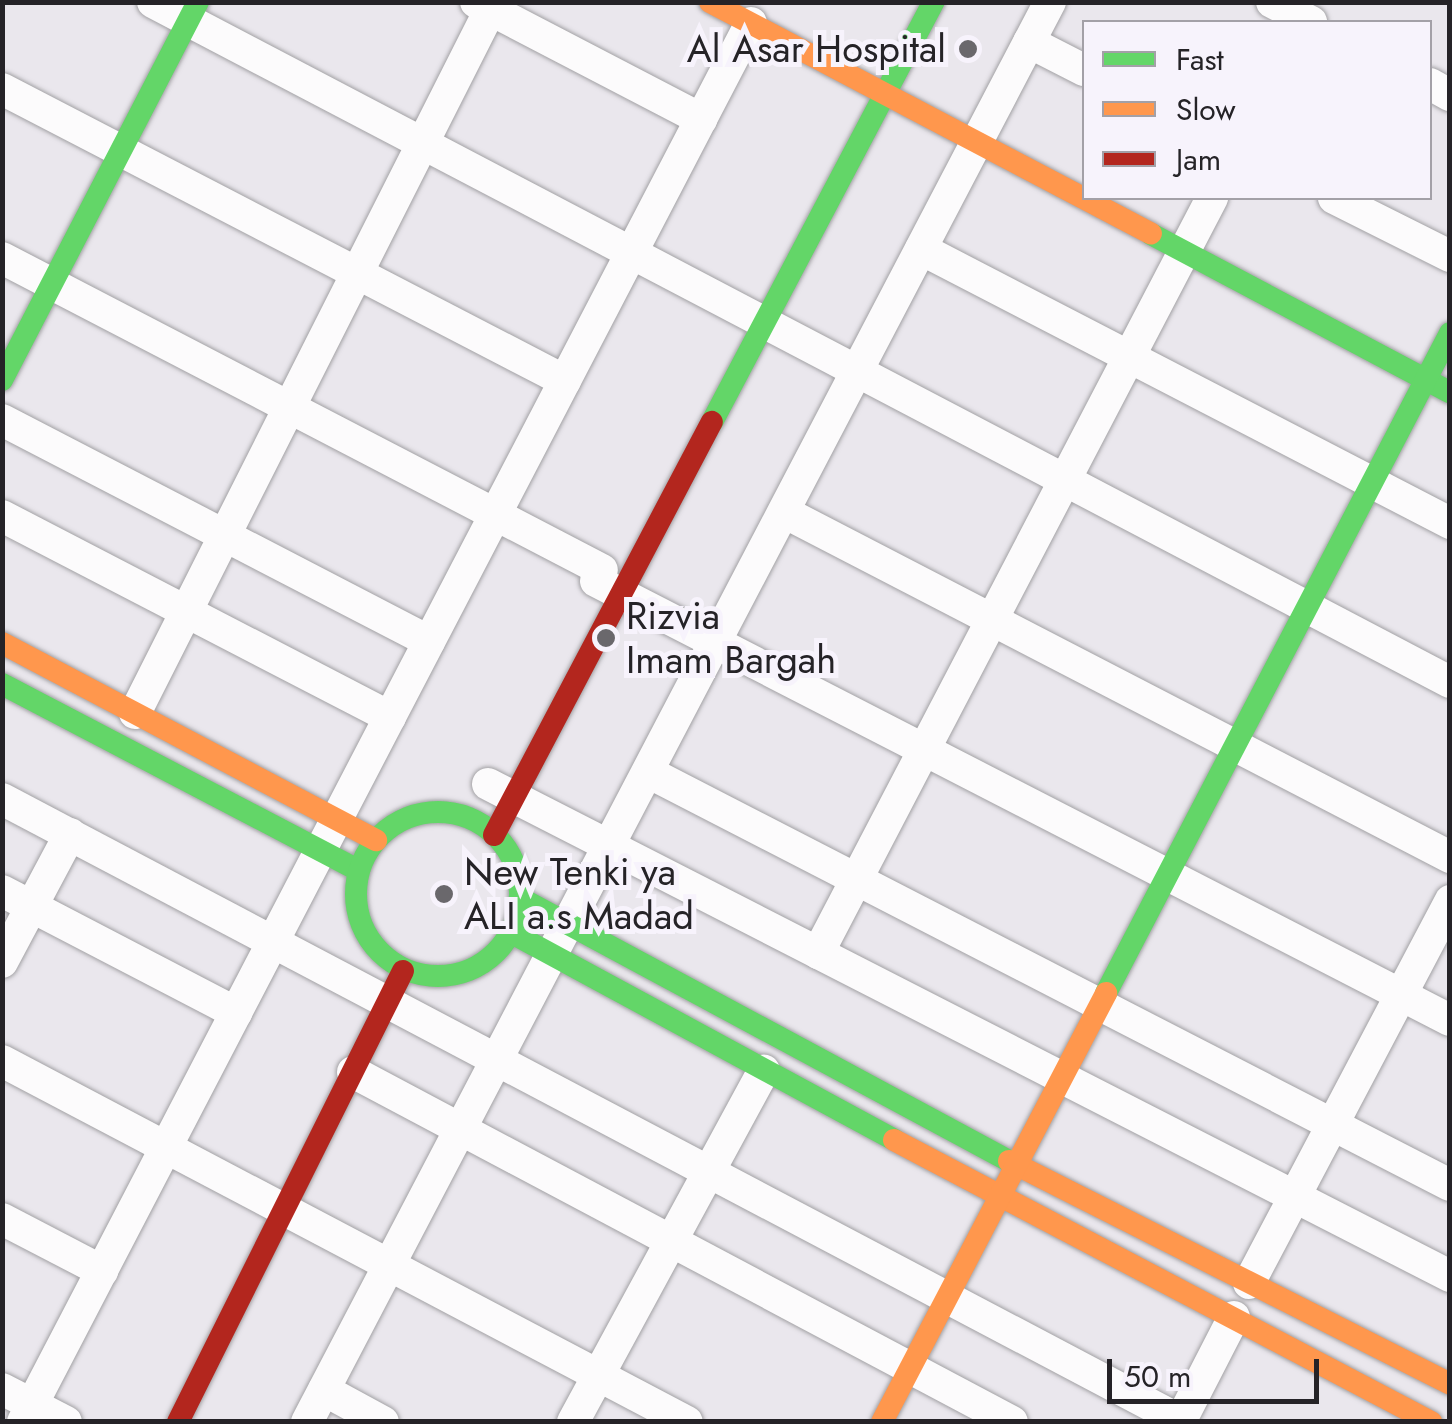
<!DOCTYPE html>
<style>
body{margin:0}
#map{position:relative;width:1452px;height:1424px;overflow:hidden;background:#eae7ed;font-family:Jost,sans-serif}
div>[style]{position:absolute}
[style*='--x']{left:calc(var(--x)*1px);top:calc(var(--y)*1px);width:calc(var(--w)*1px);rotate:calc(var(--a)*1deg)}
.roads{filter:drop-shadow(0 0 2px #a2a1a4) drop-shadow(0 0 2px #a2a1a4)}
.street>*{height:32px;margin:-16px;padding:0 16px;transform-origin:16px;border-radius:16px;background:#fcfbfc}
.fast>*{height:22px;margin:-11px;padding:0 11px;transform-origin:11px;border-radius:11px;background:#63d668}
.fast>.ring{margin:-11px;padding:0;box-sizing:content-box;background:none;border:22px solid #63d668;border-radius:50%}
.slow>*{height:22px;margin:-11px;padding:0 11px;transform-origin:11px;border-radius:11px;background:#ff974d}
.jam>*{height:22px;margin:-11px;padding:0 11px;transform-origin:11px;border-radius:11px;background:#b3261e}
.dots>*{width:28px;height:28px;translate:-50% -50%;box-sizing:border-box;border:5px solid #f7f3fc;border-radius:50%}
span{translate:-50% -50%;white-space:nowrap;text-align:center;line-height:1.15;-webkit-text-stroke:10px #f7f3fc;paint-order:stroke}
.poi-label{font-size:38px;color:#252327}
.right{translate:-100% -50%;text-align:right}
.left{translate:0 -50%;text-align:left}
.frame{position:absolute;inset:0;border:5px solid #252327;pointer-events:none}
.legend{position:absolute;left:1082px;top:20px;width:350px;height:180px;box-sizing:border-box;background:#f7f3fc;border:2px solid #a3a0a7;margin:0;padding:12px 18px;list-style:none;font-size:30px;color:#252327}
.legend li{display:flex;align-items:center;gap:20px;height:50px}
.legend b{width:50px;border:2px solid #a3a0a7}
.scale{position:absolute;left:1107px;top:1359px;width:212px;height:45px;box-sizing:border-box;border:5px solid #252327;border-top:0;padding-left:12px;font-size:30px;line-height:35px;white-space:nowrap;color:#252327;-webkit-text-stroke:8px #f7f3fc;paint-order:stroke}
</style>
<div id="map">
<div class="roads">
<div class="street">
<div style="--x:153;--y:2;--w:1464;--a:27.67"></div>
<div style="--x:476;--y:2;--w:254;--a:27.5"></div>
<div style="--x:1272;--y:2;--w:44;--a:27.1"></div>
<div style="--x:1029;--y:42;--w:62;--a:27"></div>
<div style="--x:1430;--y:84;--w:23;--a:29"></div>
<div style="--x:2;--y:89;--w:634;--a:27.41"></div>
<div style="--x:1334;--y:198;--w:130;--a:26.6"></div>
<div style="--x:921;--y:249;--w:596;--a:27.38"></div>
<div style="--x:2;--y:258;--w:676;--a:27.47"></div>
<div style="--x:2;--y:420;--w:481;--a:27.4"></div>
<div style="--x:784;--y:512;--w:750;--a:27.38"></div>
<div style="--x:2;--y:516;--w:437;--a:27.4"></div>
<div style="--x:596;--y:581;--w:960;--a:27.21"></div>
<div style="--x:135;--y:713;--w:796;--a:-63.21"></div>
<div style="--x:648;--y:772;--w:902;--a:27.25"></div>
<div style="--x:488;--y:784;--w:1081;--a:27.09"></div>
<div style="--x:2;--y:799;--w:1335;--a:27.81"></div>
<div style="--x:2;--y:891;--w:264;--a:27.5"></div>
<div style="--x:818;--y:953;--w:852;--a:-62.44"></div>
<div style="--x:2;--y:962;--w:145;--a:-62"></div>
<div style="--x:2;--y:1061;--w:774;--a:27.79"></div>
<div style="--x:353;--y:1072;--w:746;--a:27.97"></div>
<div style="--x:2;--y:1219;--w:113;--a:27.5"></div>
<div style="--x:1249;--y:1283;--w:432;--a:-62.2"></div>
<div style="--x:2;--y:1389;--w:72;--a:27.3"></div>
<div style="--x:324;--y:1390;--w:67;--a:28.5"></div>
<div style="--x:23;--y:1422;--w:1577;--a:-62.51"></div>
<div style="--x:307;--y:1422;--w:1603;--a:-62.38"></div>
<div style="--x:573;--y:1422;--w:400;--a:-61.5"></div>
<div style="--x:1180;--y:1422;--w:118;--a:-62.8"></div>
</div>
<div class="fast">
<div style="--x:1151;--y:234;--w:338;--a:27.9"></div>
<div style="--x:2;--y:380;--w:426;--a:-62.6"></div>
<div style="--x:712;--y:422;--w:475;--a:-62.2"></div>
<div style="--x:2;--y:684;--w:402;--a:27.6"></div>
<div class="ring" style="left:356px;top:812px;width:142px;height:142px"></div>
<div style="--x:520;--y:898;--w:555;--a:28.27"></div>
<div style="--x:510;--y:932;--w:437;--a:28.4"></div>
<div style="--x:1106;--y:993;--w:744;--a:-62.47"></div>
</div>
<div class="slow">
<div style="--x:710;--y:2;--w:498;--a:27.7"></div>
<div style="--x:2;--y:643;--w:423;--a:27.8"></div>
<div style="--x:894;--y:1140;--w:607;--a:27.71"></div>
<div style="--x:1009;--y:1161;--w:494;--a:26.8"></div>
<div style="--x:882;--y:1422;--w:484;--a:-62.4"></div>
</div>
<div class="jam">
<div style="--x:494;--y:835;--w:467;--a:-62.2"></div>
<div style="--x:178;--y:1422;--w:504;--a:-63.49"></div>
</div>
</div>
<div class="dots">
<div style="left:968px;top:49px;background:#6a686c"></div>
<div style="left:606px;top:638px;background:#6a686c"></div>
<div style="left:444px;top:894px;background:#6a686c"></div>
</div>
<div class="poi-label">
<span class="right" style="left:946px;top:49px">Al Asar Hospital</span>
<span class="left" style="left:626px;top:638px">Rizvia<br>Imam Bargah</span>
<span class="left" style="left:464px;top:894px">New Tenki ya<br>ALI a.s Madad</span>
</div>
<div class="frame"></div>
<ul class="legend">
<li><b style="height:12px;background:#63d668"></b>Fast</li>
<li><b style="height:12px;background:#ff974d"></b>Slow</li>
<li><b style="height:12px;background:#b3261e"></b>Jam</li>
</ul>
<div class="scale">50 m</div>
</div>
